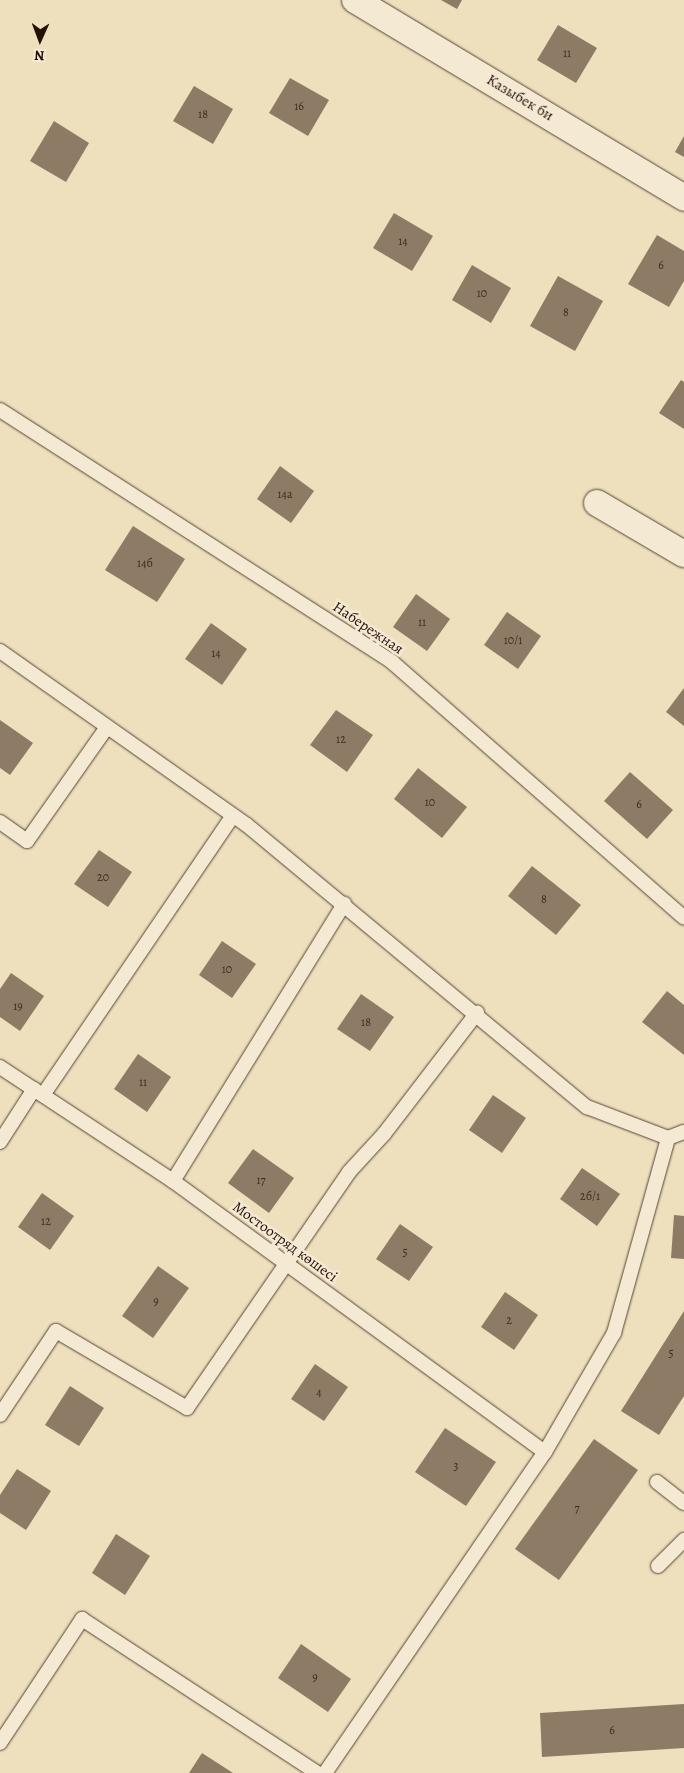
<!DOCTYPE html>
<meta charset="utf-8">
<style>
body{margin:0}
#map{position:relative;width:684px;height:1773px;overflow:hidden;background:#eedfbd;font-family:Alegreya,serif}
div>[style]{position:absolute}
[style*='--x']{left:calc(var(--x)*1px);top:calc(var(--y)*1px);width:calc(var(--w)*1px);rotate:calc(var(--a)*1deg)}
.building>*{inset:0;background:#8e7b66}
.roads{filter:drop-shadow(0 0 1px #584334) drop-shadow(0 0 1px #584334)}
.lane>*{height:14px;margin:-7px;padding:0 7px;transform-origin:7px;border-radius:7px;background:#f4ead4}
.street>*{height:26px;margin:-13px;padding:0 13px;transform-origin:13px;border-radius:13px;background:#f4ead4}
span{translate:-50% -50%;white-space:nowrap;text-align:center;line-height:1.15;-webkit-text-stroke:5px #f4ead4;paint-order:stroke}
.number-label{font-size:12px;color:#402a1f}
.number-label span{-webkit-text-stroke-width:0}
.street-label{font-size:15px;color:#260f07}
.north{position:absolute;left:15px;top:15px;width:50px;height:50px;-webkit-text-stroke:4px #f4ead4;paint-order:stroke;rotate:182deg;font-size:14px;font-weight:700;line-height:20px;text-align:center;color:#260f07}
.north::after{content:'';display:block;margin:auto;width:18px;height:22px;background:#260f07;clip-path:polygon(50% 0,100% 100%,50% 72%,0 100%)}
</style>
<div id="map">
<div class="building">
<div style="clip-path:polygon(441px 0,462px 0,457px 9px)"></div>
<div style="clip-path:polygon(558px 25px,597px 48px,576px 83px,537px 60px)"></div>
<div style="clip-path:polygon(290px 78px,329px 100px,308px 136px,269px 113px)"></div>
<div style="clip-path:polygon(194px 86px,233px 109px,213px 144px,173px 121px)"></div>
<div style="clip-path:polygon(54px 121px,89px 143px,66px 182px,30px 161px)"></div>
<div style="clip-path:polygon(684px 136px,684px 157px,675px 152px)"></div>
<div style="clip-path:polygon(394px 213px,433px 236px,412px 271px,373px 248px)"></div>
<div style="clip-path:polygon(657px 235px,684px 251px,684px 281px,669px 307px,628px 284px)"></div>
<div style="clip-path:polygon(472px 265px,511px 288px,491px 323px,452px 300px)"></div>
<div style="clip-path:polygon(558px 276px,603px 301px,575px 351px,530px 326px)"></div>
<div style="clip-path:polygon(681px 380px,684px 382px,684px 429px,659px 413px)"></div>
<div style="clip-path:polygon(280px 466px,314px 491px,291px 523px,257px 499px)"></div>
<div style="clip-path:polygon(133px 526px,185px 559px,157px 602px,105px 570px)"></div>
<div style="clip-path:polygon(416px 594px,450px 619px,427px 651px,393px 627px)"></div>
<div style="clip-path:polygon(507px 612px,541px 636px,518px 669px,484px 645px)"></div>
<div style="clip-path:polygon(211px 623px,247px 649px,222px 685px,185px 659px)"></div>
<div style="clip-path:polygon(684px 688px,684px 726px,666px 712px)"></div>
<div style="clip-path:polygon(336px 710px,373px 735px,347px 772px,310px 745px)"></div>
<div style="clip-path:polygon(0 720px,33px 743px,10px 775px,0 768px)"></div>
<div style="clip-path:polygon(418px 768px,467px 807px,442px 838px,394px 799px)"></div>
<div style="clip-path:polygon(630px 772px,673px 810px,647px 839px,604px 801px)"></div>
<div style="clip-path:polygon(99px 850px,132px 872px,108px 907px,74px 884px)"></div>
<div style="clip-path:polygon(532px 866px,581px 905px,556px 935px,508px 896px)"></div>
<div style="clip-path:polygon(222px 941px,256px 964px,232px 998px,199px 975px)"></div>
<div style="clip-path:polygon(11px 973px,44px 996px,20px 1031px,0 1017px,0 989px)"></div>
<div style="clip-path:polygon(667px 991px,684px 1005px,684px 1055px,642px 1022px)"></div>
<div style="clip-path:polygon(361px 994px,394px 1017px,370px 1051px,337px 1029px)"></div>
<div style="clip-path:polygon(138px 1054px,171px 1077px,147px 1112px,114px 1089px)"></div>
<div style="clip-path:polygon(493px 1095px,526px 1118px,502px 1153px,469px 1130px)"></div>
<div style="clip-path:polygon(253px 1149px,294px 1178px,269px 1213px,228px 1183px)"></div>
<div style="clip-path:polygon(582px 1168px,620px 1194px,597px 1226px,560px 1199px)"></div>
<div style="clip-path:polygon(42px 1193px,74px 1216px,50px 1250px,18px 1227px)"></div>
<div style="clip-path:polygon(674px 1215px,684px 1216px,684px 1259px,671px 1258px)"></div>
<div style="clip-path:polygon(400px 1224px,433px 1247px,409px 1281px,376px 1259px)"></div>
<div style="clip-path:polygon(158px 1266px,189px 1288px,153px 1338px,122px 1316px)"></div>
<div style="clip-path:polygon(505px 1292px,538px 1315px,514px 1350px,481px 1327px)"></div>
<div style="clip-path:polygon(684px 1311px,684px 1396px,659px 1435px,621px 1411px)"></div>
<div style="clip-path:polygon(315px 1364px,348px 1387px,324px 1421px,291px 1399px)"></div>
<div style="clip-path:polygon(70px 1386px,104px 1408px,79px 1446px,45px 1425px)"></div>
<div style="clip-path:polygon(445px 1428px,496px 1462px,466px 1506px,415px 1472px)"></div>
<div style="clip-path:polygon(594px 1439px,638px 1470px,559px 1580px,515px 1549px)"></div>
<div style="clip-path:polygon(17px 1469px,51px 1491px,26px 1530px,0 1513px,0 1495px)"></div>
<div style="clip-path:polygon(116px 1534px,150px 1556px,125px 1595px,92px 1573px)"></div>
<div style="clip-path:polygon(301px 1644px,351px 1679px,328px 1712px,278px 1678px)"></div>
<div style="clip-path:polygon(684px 1704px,684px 1748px,542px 1757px,540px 1713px)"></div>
<div style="clip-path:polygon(202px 1753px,233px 1773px,189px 1773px)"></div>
</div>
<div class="roads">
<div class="lane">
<div style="--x:0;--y:410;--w:466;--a:32.7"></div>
<div style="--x:392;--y:662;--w:388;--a:41.2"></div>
<div style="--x:0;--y:651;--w:302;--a:35.2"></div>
<div style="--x:247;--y:825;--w:442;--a:39.7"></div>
<div style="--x:587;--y:1107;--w:87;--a:20.9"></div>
<div style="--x:668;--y:1138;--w:17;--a:-21"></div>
<div style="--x:0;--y:822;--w:33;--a:35"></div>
<div style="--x:27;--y:841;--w:139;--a:-54.9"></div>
<div style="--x:0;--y:1067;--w:207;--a:33.4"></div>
<div style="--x:173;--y:1181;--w:460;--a:36.1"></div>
<div style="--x:43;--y:1095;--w:338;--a:-55.8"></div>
<div style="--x:0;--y:1142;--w:63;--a:-57.3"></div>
<div style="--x:173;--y:1181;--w:326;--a:-58.3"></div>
<div style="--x:0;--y:1415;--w:101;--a:-56.3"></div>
<div style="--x:56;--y:1331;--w:152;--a:30.4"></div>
<div style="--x:187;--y:1408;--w:286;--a:-55.5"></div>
<div style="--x:349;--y:1172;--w:52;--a:-47.4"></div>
<div style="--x:384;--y:1134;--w:153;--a:-52.5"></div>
<div style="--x:657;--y:1482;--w:34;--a:38"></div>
<div style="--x:658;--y:1566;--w:37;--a:-45"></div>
<div style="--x:0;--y:1743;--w:149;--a:-56.5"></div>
<div style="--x:82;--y:1619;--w:281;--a:33.2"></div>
<div style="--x:325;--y:1773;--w:389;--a:-55.6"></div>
<div style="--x:545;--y:1452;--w:138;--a:-59.9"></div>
<div style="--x:614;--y:1333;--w:202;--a:-74.5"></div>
</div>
<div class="street">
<div style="--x:355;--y:0;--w:384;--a:31"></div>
<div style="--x:597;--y:503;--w:101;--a:30.4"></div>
</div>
</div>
<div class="number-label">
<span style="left:567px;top:54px">11</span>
<span style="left:299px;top:107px">16</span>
<span style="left:203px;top:115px">18</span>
<span style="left:403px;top:242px">14</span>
<span style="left:661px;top:266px">6</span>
<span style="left:482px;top:294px">10</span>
<span style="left:566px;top:313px">8</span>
<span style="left:285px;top:495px">14а</span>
<span style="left:145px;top:564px">14б</span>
<span style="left:422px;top:623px">11</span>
<span style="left:513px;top:641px">10/1</span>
<span style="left:216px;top:654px">14</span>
<span style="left:341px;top:740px">12</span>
<span style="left:430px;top:803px">10</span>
<span style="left:639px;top:805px">6</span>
<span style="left:103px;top:878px">20</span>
<span style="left:544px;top:900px">8</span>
<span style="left:227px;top:970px">10</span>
<span style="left:18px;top:1007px">19</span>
<span style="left:366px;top:1023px">18</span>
<span style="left:143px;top:1083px">11</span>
<span style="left:261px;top:1181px">17</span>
<span style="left:590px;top:1197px">2б/1</span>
<span style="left:46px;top:1222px">12</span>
<span style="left:405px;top:1253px">5</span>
<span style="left:156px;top:1302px">9</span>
<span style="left:509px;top:1321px">2</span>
<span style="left:671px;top:1354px">5</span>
<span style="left:319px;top:1393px">4</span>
<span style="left:456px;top:1467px">3</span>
<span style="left:577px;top:1509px">7</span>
<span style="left:315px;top:1678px">9</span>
<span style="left:612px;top:1731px">6</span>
</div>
<div class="street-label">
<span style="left:520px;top:98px;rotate:31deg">Казыбек би</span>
<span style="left:368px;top:628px;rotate:34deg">Набережная</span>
<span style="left:285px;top:1242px;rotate:36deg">Мостоотряд көшесі</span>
</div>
<div class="north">N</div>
</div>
